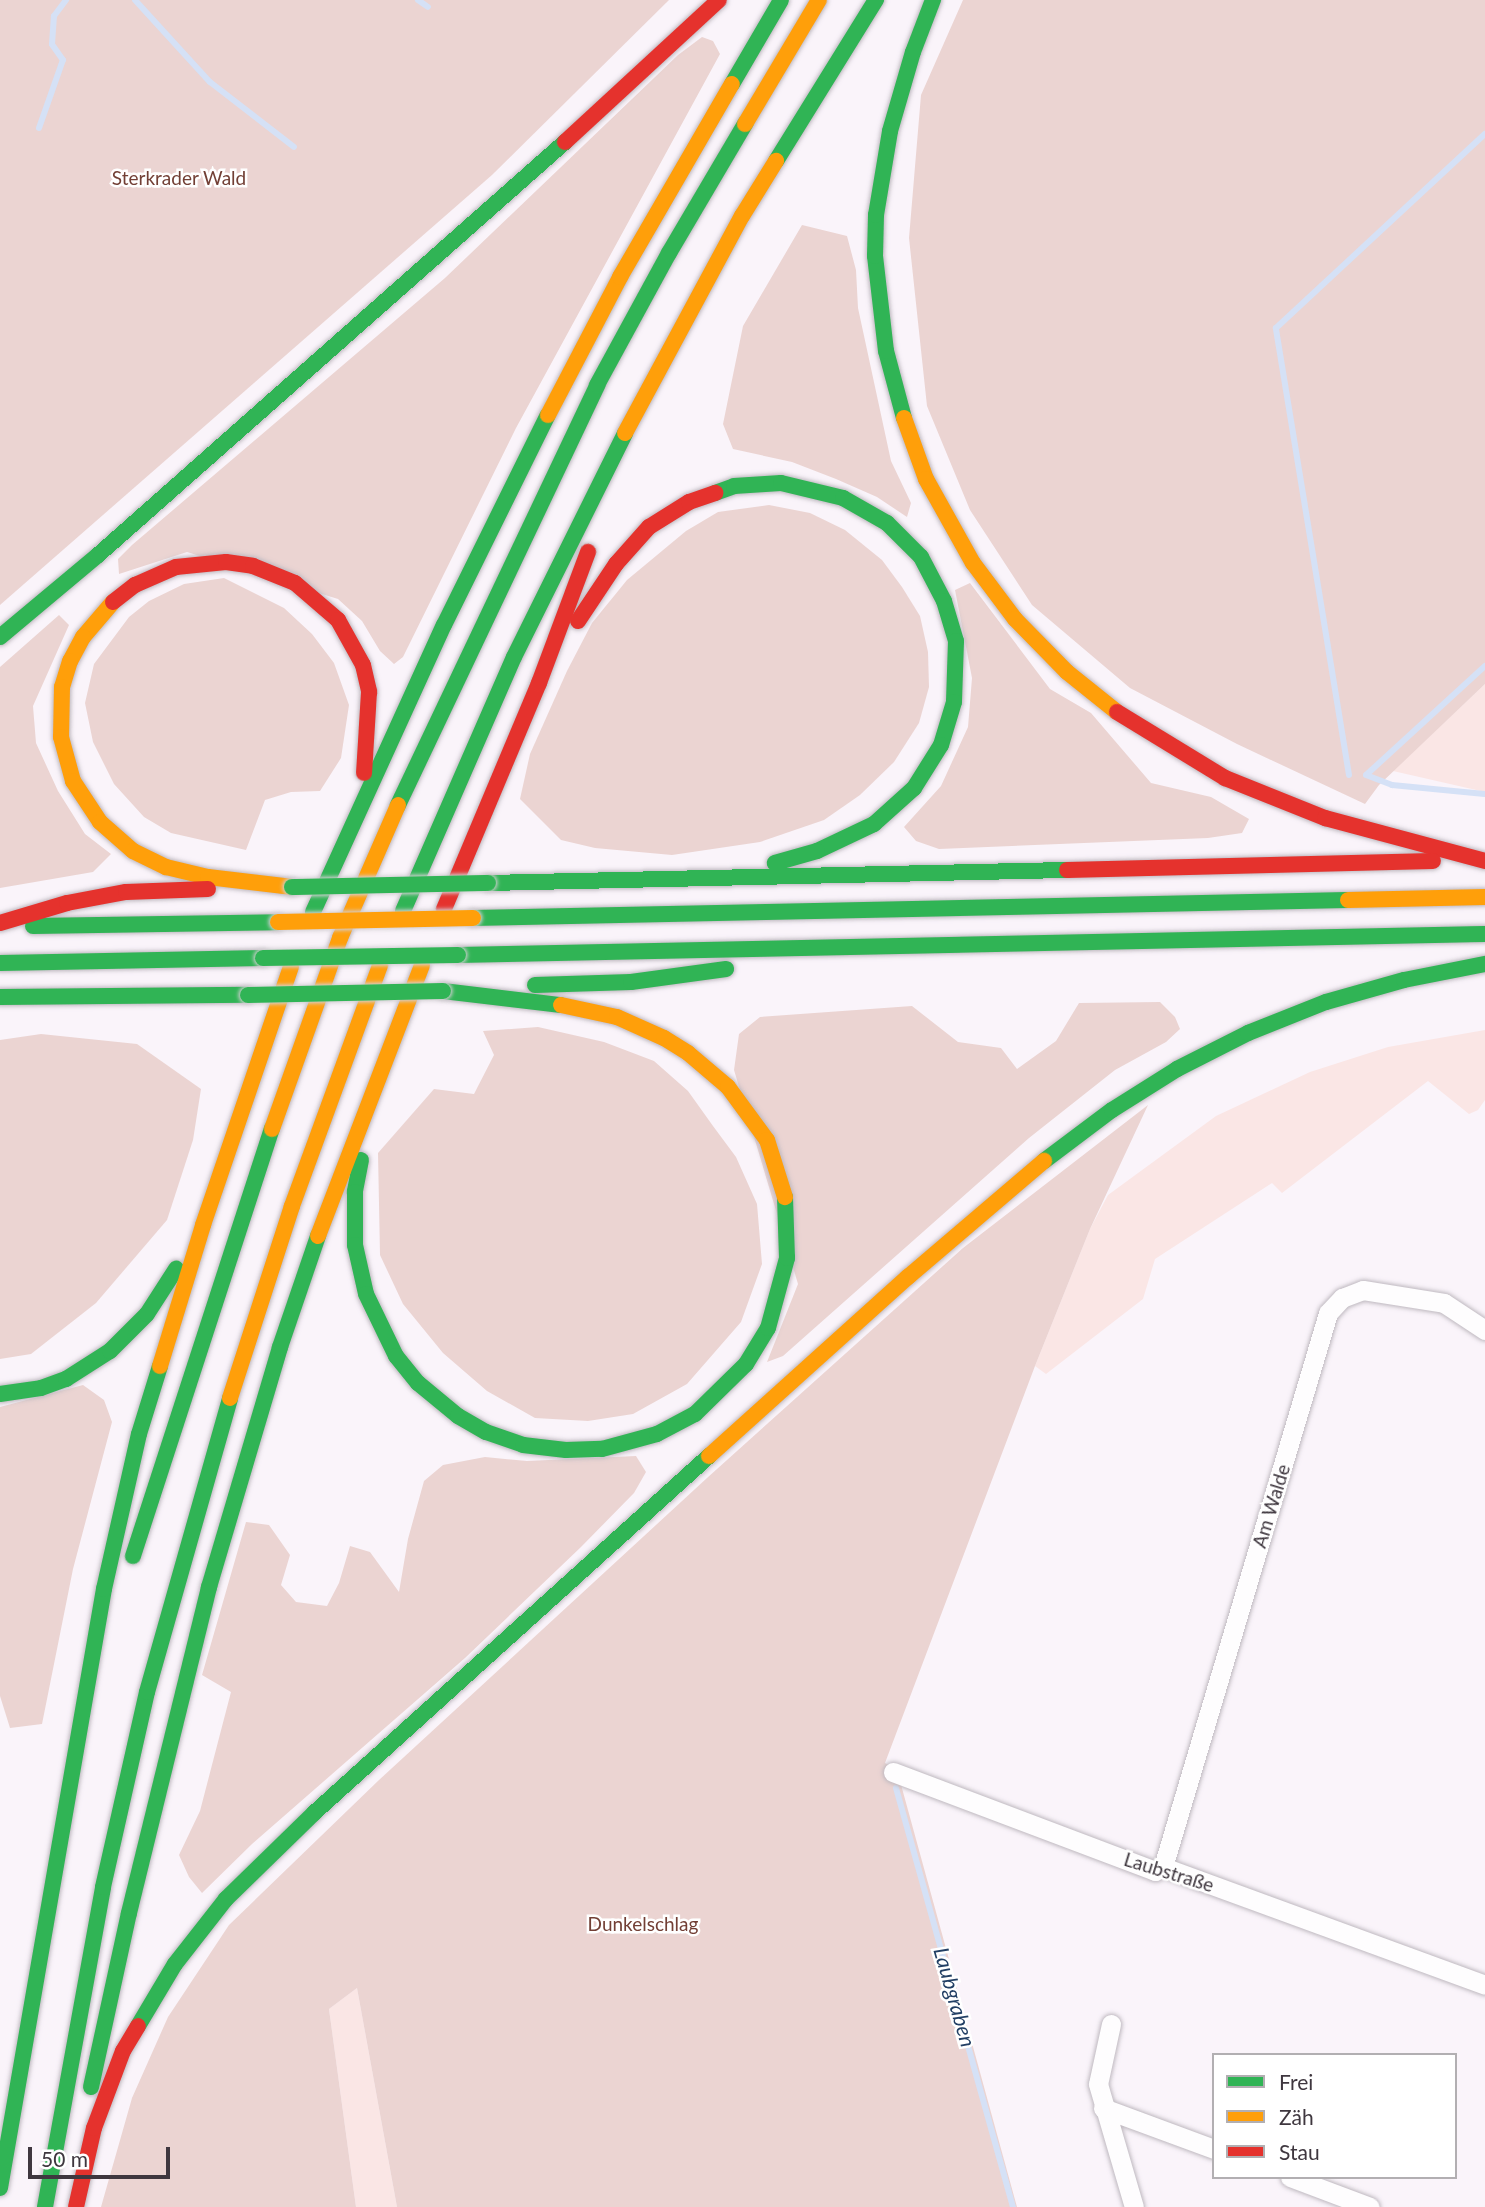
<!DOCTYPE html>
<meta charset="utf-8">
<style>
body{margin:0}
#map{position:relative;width:1485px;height:2207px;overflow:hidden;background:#faf4fa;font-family:Lato,sans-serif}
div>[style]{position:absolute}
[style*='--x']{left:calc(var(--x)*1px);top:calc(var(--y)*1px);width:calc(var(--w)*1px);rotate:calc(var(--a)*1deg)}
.green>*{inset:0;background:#fae6e5}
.forest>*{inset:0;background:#ebd4d2}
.stream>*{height:6px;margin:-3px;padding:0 3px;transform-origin:3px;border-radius:3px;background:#d5e1f6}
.roads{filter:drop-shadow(0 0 2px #bfb9c0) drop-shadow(0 0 2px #bfb9c0)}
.street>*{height:19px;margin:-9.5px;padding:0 9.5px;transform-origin:9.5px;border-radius:9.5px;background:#fefdfe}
.fast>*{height:16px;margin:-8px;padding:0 8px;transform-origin:8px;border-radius:8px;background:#30b455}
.slow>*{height:16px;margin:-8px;padding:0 8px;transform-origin:8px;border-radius:8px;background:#ff9f0a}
.jam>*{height:16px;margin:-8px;padding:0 8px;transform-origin:8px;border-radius:8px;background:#e5322d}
.bridges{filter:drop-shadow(0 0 2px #d3cfd3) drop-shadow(0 0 2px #d3cfd3)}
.fast-bridge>*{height:16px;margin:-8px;padding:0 8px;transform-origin:8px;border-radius:8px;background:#30b455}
.slow-bridge>*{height:16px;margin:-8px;padding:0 8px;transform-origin:8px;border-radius:8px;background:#ff9f0a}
span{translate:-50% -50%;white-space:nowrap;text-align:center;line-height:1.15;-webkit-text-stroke:5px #fff;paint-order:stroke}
.park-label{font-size:19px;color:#723f35}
.street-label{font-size:19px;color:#3f373f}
.water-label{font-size:21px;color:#223f64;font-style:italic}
.legend{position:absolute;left:1212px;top:2053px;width:245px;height:126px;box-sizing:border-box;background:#fff;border:2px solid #b2afb2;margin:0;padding:9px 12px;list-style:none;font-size:21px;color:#3f373f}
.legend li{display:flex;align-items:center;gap:14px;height:35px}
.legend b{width:35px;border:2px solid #b2afb2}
.scale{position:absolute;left:28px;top:2147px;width:142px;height:32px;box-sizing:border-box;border:4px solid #3f373f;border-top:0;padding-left:9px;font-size:21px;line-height:24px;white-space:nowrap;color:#3f373f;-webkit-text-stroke:5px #fff;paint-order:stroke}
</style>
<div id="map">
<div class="green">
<div style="clip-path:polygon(1485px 684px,1485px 792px,1393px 771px)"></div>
<div style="clip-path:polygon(1485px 1030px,1485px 1100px,1478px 1110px,1469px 1114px,1428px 1081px,1282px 1193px,1272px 1183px,1155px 1259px,1143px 1299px,1046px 1374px,1035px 1366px,1090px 1229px,1108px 1195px,1216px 1116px,1310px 1072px,1388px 1047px)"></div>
<div style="clip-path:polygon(357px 1988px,397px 2207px,356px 2207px,329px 2009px)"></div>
</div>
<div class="forest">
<div style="clip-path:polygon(0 0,669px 0,492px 175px,0 605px)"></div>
<div style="clip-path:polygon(963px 0,1485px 0,1485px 684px,1379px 785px,1365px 804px,1237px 744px,1130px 688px,1032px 605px,970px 510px,927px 406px,909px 238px,921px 95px)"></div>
<div style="clip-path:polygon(702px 37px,713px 41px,720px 54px,516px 428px,403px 657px,394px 664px,380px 651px,362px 621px,338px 599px,187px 552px,119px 574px,118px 559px,132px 545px,445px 278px,678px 55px)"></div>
<div style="clip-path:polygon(802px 225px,847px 236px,856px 270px,858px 308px,891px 461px,911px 503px,907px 517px,877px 497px,836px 479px,792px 462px,733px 449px,723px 424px,743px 326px)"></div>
<div style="clip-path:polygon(769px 505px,810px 513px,845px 530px,882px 560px,902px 587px,920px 616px,928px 652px,929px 687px,919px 723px,894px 762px,860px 795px,824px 820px,760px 842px,672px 855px,595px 848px,561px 840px,520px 799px,530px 754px,567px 671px,592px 623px,627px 580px,686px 531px,718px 512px)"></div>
<div style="clip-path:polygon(224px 578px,284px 608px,312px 634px,334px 663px,349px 705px,341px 758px,320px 791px,291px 792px,265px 800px,246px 850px,171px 833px,144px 817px,114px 784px,93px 742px,85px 703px,94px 664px,129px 617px,149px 601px,184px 584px)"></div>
<div style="clip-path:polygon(970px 583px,1050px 689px,1091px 713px,1151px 783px,1211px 797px,1249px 819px,1242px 833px,1208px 838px,939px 849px,916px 841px,904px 827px,941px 786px,968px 727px,972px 678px,955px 590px)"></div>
<div style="clip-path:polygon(59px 615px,69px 625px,33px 706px,36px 743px,58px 791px,85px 834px,111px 854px,93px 872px,0 888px,0 667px)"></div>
<div style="clip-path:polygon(1160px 1002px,1175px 1017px,1180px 1029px,1166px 1042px,1115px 1070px,1029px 1138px,783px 1356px,767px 1362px,798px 1284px,734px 1070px,739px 1034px,760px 1017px,912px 1006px,958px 1042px,1001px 1048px,1017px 1069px,1056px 1041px,1079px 1003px)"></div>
<div style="clip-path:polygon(538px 1027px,604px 1042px,654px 1061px,688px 1091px,713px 1126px,736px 1157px,757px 1204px,762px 1264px,741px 1322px,687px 1384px,633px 1414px,588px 1421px,535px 1418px,487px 1391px,443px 1353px,403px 1304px,380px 1255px,378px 1153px,434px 1089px,474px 1094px,494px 1055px,483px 1031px)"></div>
<div style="clip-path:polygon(41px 1034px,137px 1044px,201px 1089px,193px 1140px,167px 1220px,96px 1303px,31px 1354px,0 1359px,0 1040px)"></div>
<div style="clip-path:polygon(1148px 1105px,1090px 1229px,1035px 1366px,885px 1763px,897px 1770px,1017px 2207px,397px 2207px,357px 1988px,329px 2009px,356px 2207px,101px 2207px,132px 2098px,168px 2017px,229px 1925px,379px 1780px,707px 1478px,963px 1248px)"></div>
<div style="clip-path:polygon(83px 1385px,104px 1400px,112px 1422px,73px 1569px,42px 1724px,10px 1728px,0 1696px,0 1407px)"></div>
<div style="clip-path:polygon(636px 1456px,646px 1472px,634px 1493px,581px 1547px,465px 1658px,252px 1844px,202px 1893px,189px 1877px,179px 1855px,200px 1811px,231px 1692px,202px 1675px,246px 1522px,269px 1525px,290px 1555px,281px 1585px,296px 1602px,327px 1606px,339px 1583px,350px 1546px,370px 1552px,399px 1592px,408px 1539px,424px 1481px,443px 1465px,485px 1457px,527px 1461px)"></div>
</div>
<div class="stream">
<div style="--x:135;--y:0;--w:111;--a:47.6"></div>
<div style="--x:210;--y:82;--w:106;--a:37.7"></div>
<div style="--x:418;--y:0;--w:12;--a:35"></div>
<div style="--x:39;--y:128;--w:72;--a:-70.6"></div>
<div style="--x:63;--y:60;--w:19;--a:-125"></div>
<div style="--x:52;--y:44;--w:28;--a:-86"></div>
<div style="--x:54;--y:16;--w:20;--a:-53"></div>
<div style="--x:1485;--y:666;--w:161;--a:137.5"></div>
<div style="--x:1366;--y:775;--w:28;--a:21"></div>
<div style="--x:1392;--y:785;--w:93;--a:5.5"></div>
<div style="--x:1349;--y:775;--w:453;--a:-99.3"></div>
<div style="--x:1276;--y:328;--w:285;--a:-42.9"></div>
<div style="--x:896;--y:1788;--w:435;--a:74.4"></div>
</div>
<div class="roads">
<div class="street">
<div style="--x:893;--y:1772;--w:280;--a:20.7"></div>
<div style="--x:1155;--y:1871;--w:9;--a:-27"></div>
<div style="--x:1163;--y:1867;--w:343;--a:20.1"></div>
<div style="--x:1163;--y:1867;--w:578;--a:-73.41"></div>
<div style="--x:1328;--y:1313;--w:21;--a:-47"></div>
<div style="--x:1342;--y:1298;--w:22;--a:-21"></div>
<div style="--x:1363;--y:1290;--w:82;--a:9.1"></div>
<div style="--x:1444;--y:1303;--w:49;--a:33.4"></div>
<div style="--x:1111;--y:2024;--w:61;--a:102.2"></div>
<div style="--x:1098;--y:2084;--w:128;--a:73.7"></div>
<div style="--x:1103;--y:2108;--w:118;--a:20.3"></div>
<div style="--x:1290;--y:2177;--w:85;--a:20.6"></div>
</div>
<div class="fast">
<div style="--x:732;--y:84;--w:97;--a:-59.7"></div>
<div style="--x:776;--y:161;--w:190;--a:-58.2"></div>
<div style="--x:904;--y:418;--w:69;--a:-105"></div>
<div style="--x:886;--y:351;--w:96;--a:-96.6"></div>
<div style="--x:875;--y:256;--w:41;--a:-88.6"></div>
<div style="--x:876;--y:215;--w:85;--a:-80.5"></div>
<div style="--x:890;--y:131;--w:82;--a:-73.8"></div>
<div style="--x:913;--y:52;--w:56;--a:-69"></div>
<div style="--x:715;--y:493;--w:20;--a:-20"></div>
<div style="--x:734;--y:486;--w:47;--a:-3.7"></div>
<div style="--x:781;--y:483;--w:64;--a:13.6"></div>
<div style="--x:843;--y:498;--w:51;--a:29.6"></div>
<div style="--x:887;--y:523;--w:48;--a:45"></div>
<div style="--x:921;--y:557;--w:50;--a:62.4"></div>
<div style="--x:944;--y:601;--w:42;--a:73.3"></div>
<div style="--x:956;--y:641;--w:61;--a:91.9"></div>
<div style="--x:954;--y:702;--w:45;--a:106.8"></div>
<div style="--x:941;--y:745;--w:51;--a:122.1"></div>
<div style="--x:914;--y:788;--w:54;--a:138"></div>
<div style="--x:874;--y:824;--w:63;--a:154.7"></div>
<div style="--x:817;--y:851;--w:44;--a:164.1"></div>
<div style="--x:0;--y:637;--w:128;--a:-39.9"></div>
<div style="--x:98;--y:555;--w:623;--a:-41.49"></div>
<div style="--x:398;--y:805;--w:465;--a:-64.6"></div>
<div style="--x:597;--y:385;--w:150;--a:-61.4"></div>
<div style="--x:669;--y:253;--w:150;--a:-59.5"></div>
<div style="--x:488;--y:883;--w:579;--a:-1.29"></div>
<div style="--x:403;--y:911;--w:277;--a:-66.4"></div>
<div style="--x:514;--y:657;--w:250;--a:-63.6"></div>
<div style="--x:313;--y:912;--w:315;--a:-65.5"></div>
<div style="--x:444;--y:625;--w:234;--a:-63.7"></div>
<div style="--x:473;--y:918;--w:875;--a:-1.18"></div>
<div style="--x:33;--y:926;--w:245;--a:-0.9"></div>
<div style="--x:458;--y:955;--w:1027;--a:-1.17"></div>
<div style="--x:0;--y:963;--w:263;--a:-1.1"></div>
<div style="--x:535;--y:985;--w:96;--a:-1.8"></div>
<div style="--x:631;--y:982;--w:96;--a:-7.8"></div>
<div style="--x:443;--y:991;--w:119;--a:6.8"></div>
<div style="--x:0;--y:997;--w:248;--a:-0.5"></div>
<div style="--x:361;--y:1160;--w:33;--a:101"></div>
<div style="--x:355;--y:1192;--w:53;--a:90"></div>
<div style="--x:355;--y:1245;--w:50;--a:77.3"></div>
<div style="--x:366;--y:1294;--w:69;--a:64.2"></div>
<div style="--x:396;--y:1356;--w:35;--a:51"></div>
<div style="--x:418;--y:1383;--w:52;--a:39.5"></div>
<div style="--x:458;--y:1416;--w:32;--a:30"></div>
<div style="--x:486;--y:1432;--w:39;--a:19"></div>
<div style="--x:523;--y:1445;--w:43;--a:6.6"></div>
<div style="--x:566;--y:1450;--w:36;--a:-2"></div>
<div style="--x:602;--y:1449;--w:57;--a:-15.3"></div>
<div style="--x:657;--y:1434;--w:43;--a:-27.8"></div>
<div style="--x:695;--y:1414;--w:71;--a:-44.4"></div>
<div style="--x:746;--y:1364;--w:42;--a:-58.6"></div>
<div style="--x:768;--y:1328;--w:73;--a:-74.8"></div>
<div style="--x:787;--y:1258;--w:61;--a:-91.9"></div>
<div style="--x:1044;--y:1161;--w:85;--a:-36.9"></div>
<div style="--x:1112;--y:1110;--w:77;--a:-32.2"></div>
<div style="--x:1177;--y:1069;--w:80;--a:-26.9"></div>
<div style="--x:1248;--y:1033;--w:84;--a:-21.7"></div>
<div style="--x:1326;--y:1002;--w:81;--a:-15.8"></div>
<div style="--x:1404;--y:980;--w:83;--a:-11.2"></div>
<div style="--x:0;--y:1394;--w:41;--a:-8.3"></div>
<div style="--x:41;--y:1388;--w:27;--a:-20"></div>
<div style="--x:66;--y:1379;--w:52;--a:-32.5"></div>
<div style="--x:110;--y:1351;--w:52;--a:-45"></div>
<div style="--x:147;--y:1314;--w:54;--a:-57.2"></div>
<div style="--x:133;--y:1556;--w:449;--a:-72"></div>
<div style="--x:138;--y:2026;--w:72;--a:-59.2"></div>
<div style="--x:175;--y:1964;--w:83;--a:-51.9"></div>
<div style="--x:226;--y:1899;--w:123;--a:-44.3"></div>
<div style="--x:314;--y:1813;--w:532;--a:-42.11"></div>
<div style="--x:91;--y:2087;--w:178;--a:-77.7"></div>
<div style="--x:129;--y:1913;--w:336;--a:-76.2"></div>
<div style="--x:209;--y:1587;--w:250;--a:-73.5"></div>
<div style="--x:280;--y:1347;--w:117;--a:-71.1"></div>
<div style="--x:0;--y:2188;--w:608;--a:-80.15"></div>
<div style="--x:104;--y:1589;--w:159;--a:-77.3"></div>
<div style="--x:139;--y:1434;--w:71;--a:-72.8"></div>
<div style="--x:45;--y:2207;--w:325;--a:-79.7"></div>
<div style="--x:103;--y:1887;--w:200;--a:-77.3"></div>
<div style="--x:147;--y:1692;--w:305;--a:-74.2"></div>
</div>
<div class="slow">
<div style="--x:745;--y:124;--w:144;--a:-59.2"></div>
<div style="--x:548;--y:415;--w:156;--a:-62.4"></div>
<div style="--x:620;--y:277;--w:223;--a:-59.9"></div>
<div style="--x:904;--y:418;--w:65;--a:70.2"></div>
<div style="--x:926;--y:479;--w:96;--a:60.8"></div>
<div style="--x:973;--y:563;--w:70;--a:53.1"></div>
<div style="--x:1015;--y:619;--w:74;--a:45.5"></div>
<div style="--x:1067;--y:672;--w:64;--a:38.7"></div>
<div style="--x:625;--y:433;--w:247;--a:-61.7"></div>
<div style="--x:742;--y:216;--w:65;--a:-58.3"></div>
<div style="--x:113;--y:602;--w:46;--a:130.6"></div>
<div style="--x:83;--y:637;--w:27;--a:118"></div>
<div style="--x:70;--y:661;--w:27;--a:107"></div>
<div style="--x:62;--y:687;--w:50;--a:91.1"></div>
<div style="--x:61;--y:737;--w:46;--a:74.7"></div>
<div style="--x:73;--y:781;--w:49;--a:56.6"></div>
<div style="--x:100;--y:822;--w:44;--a:41.3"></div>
<div style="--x:133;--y:851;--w:37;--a:26"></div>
<div style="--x:166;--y:867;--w:43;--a:13.4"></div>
<div style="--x:208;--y:877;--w:85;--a:6.8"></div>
<div style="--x:1348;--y:900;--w:137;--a:-1.3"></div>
<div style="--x:561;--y:1005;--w:57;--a:12.1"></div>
<div style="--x:617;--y:1017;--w:51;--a:24.1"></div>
<div style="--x:664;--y:1038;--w:28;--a:32"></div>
<div style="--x:688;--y:1053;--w:52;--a:40.4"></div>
<div style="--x:728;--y:1087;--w:66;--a:53.7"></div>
<div style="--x:767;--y:1140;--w:60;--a:72.5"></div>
<div style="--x:272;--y:1129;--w:203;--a:-70.4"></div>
<div style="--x:340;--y:938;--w:145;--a:-66.4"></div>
<div style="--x:318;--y:1236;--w:290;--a:-69"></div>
<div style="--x:160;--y:1366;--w:147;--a:-73"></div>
<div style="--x:203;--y:1225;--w:273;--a:-71.2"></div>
<div style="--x:230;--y:1398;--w:202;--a:-72.1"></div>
<div style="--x:292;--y:1206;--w:256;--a:-69.9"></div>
<div style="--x:709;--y:1456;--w:268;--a:-42"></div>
<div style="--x:908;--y:1277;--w:179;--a:-40.5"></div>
</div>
<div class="jam">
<div style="--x:565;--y:142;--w:209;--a:-42.7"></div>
<div style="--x:113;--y:602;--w:28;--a:-38"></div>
<div style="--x:135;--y:585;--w:45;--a:-23.7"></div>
<div style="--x:176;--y:567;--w:50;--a:-5.7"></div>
<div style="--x:226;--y:562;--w:27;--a:8"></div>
<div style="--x:253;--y:566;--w:45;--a:22"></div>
<div style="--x:295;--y:583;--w:57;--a:40.7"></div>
<div style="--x:338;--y:620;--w:51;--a:60.9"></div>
<div style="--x:363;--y:665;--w:28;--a:77"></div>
<div style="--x:369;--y:692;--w:81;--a:93.5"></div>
<div style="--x:578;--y:621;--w:69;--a:-56.3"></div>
<div style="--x:616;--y:564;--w:50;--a:-48.3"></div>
<div style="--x:649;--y:527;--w:47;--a:-32"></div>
<div style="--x:689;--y:502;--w:28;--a:-19"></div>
<div style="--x:1117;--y:712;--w:127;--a:31.4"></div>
<div style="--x:1225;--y:778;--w:108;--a:21.8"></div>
<div style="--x:1325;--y:818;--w:166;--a:15"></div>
<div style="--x:1067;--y:870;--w:366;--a:-1.4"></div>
<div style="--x:444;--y:909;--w:245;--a:-67.2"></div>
<div style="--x:539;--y:683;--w:140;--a:-69.5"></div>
<div style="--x:0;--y:923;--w:70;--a:-16.6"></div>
<div style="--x:67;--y:903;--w:60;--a:-10.6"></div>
<div style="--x:126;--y:892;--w:82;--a:-2.1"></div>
<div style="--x:76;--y:2207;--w:81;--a:-77.2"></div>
<div style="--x:94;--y:2128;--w:82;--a:-69.4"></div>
<div style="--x:123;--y:2051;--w:29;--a:-59"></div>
</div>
</div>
<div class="bridges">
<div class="fast-bridge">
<div style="--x:292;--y:887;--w:196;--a:-1.2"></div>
<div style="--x:263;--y:958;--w:195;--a:-0.9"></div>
<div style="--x:248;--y:995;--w:195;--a:-1.2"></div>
</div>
<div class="slow-bridge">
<div style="--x:278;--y:922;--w:195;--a:-1.2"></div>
</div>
</div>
<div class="park-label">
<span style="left:179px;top:178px">Sterkrader Wald</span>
<span style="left:643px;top:1924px">Dunkelschlag</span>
</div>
<div class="street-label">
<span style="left:1271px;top:1506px;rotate:-73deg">Am Walde</span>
<span style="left:1169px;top:1872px;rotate:17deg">Laubstraße</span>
</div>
<div class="water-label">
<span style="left:955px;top:1997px;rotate:74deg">Laubgraben</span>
</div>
<ul class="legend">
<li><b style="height:9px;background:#30b455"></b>Frei</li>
<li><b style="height:9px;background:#ff9f0a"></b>Zäh</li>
<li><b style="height:9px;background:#e5322d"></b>Stau</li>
</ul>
<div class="scale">50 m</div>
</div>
